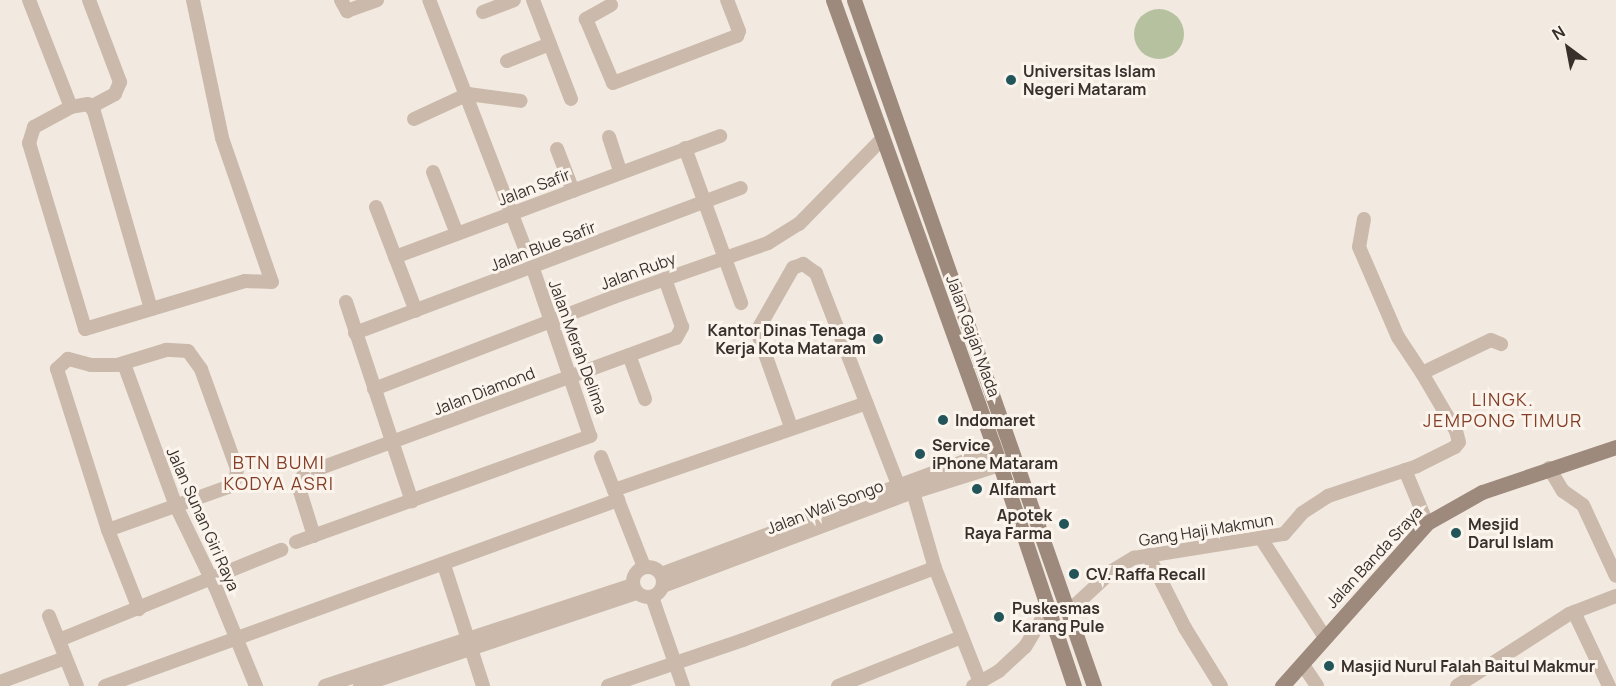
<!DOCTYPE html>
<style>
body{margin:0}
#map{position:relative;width:1616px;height:686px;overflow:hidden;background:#f2eae0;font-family:Manrope,sans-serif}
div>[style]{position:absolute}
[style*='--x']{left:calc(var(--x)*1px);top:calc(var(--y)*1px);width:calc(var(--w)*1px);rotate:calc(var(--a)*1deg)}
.green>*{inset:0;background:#b6c1a0}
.round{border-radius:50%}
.street>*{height:14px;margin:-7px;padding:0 7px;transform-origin:7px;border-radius:7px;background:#cbbaac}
.street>.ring{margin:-7px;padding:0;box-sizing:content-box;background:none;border:14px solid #cbbaac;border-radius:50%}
.secondary>*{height:15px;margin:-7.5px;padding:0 7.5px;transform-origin:7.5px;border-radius:7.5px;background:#9e8a7d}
.dots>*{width:16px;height:16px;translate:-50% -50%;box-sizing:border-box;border:3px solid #faf4ed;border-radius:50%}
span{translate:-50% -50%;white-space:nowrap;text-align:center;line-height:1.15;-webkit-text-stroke:6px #faf4ed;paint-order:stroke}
.poi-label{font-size:16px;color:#392f2b;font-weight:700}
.left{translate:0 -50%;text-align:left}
.right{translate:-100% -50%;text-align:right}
.street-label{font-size:16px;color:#392f2b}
.neighbourhood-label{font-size:18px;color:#853e26;letter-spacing:1.5px}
.north{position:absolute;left:1538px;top:18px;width:60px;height:60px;-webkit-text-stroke:4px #faf4ed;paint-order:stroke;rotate:328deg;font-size:16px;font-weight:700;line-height:24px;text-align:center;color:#392f2b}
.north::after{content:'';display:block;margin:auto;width:21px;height:27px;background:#392f2b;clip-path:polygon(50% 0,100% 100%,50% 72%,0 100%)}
</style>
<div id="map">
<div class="green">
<div class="round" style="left:1134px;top:9px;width:50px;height:50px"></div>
</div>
<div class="street">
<div style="--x:29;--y:0;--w:115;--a:68.6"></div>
<div style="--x:89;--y:0;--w:88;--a:69.3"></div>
<div style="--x:120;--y:82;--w:13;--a:113"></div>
<div style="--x:115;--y:94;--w:26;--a:152"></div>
<div style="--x:193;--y:0;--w:141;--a:78.1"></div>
<div style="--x:222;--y:138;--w:152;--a:70.9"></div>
<div style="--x:341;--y:0;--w:13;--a:61"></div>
<div style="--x:347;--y:11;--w:32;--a:-20"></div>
<div style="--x:533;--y:0;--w:106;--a:69"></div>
<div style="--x:611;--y:5;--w:29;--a:151"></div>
<div style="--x:586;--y:19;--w:69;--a:67.1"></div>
<div style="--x:613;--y:83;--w:133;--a:-20.8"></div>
<div style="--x:737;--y:36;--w:5;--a:-68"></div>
<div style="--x:739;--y:31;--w:33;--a:-111"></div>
<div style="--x:483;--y:12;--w:33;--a:-21"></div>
<div style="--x:507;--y:61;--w:46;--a:-21.6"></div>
<div style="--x:414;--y:119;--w:60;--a:-24.8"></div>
<div style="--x:468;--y:94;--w:53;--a:7.5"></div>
<div style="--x:609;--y:137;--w:36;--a:72"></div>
<div style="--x:685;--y:148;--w:165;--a:70.1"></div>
<div style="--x:557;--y:149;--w:45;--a:69.1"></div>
<div style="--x:433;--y:172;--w:66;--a:68.8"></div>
<div style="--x:376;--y:207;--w:111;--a:69"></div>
<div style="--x:1364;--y:219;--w:28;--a:100"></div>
<div style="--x:1359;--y:247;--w:98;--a:66.6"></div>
<div style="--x:1398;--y:337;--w:43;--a:56.3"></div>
<div style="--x:395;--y:257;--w:347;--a:-20.4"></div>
<div style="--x:346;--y:302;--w:210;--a:71.7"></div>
<div style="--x:151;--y:309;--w:206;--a:-106.1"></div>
<div style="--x:94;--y:111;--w:9;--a:-131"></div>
<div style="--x:88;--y:104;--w:17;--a:170"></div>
<div style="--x:71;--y:107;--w:42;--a:151.6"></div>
<div style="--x:34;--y:127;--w:17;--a:107"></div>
<div style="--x:29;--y:143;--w:194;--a:73.2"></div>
<div style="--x:85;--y:329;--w:167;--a:-16.7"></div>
<div style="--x:245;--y:281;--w:27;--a:2"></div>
<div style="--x:355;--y:333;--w:412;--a:-20.6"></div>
<div style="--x:629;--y:355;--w:47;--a:70"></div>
<div style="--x:124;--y:364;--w:151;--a:69.9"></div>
<div style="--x:176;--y:506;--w:94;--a:64.2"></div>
<div style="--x:217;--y:591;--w:103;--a:67.7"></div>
<div style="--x:374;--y:389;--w:257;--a:-21"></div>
<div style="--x:614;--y:297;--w:163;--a:-19.3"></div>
<div style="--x:768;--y:243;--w:36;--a:-32"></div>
<div style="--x:799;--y:224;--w:120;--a:-45.7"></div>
<div style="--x:791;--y:427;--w:102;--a:-109.5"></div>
<div style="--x:757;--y:331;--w:73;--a:-60.3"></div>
<div style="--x:793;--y:268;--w:11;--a:-22"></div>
<div style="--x:803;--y:264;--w:16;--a:35"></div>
<div style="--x:816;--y:273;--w:226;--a:68.8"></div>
<div style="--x:601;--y:457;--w:118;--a:68.6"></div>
<div style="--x:1549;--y:468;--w:27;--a:59"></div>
<div style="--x:1563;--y:491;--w:24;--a:35"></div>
<div style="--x:1583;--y:505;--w:78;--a:65.1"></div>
<div style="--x:1405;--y:470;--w:57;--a:67.5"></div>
<div style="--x:911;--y:485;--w:86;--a:73.9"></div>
<div style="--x:935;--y:568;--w:123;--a:68.5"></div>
<div style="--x:980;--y:682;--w:8;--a:150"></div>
<div style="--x:614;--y:490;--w:267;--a:-19"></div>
<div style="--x:108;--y:530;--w:127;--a:-19.7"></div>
<div style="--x:228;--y:487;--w:12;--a:-48"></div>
<div style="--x:236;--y:478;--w:9;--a:-84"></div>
<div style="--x:237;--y:469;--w:106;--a:-109.8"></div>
<div style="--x:201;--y:369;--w:22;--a:-126"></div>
<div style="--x:188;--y:351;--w:22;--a:-177"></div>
<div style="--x:166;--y:350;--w:51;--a:163"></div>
<div style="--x:117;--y:365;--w:26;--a:180"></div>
<div style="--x:91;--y:365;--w:24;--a:-165"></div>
<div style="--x:68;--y:359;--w:15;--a:138"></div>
<div style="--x:57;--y:369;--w:169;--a:72.4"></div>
<div style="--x:108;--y:530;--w:85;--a:68.6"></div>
<div style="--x:314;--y:536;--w:53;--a:-107.4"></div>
<div style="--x:298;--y:485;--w:13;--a:-61"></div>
<div style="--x:304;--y:474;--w:396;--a:-20.1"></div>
<div style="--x:676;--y:338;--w:13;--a:-61"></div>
<div style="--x:682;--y:327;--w:51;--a:-109.5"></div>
<div style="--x:1262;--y:540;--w:114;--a:57.1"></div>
<div style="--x:296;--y:542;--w:313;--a:-19.8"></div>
<div style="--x:590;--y:436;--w:176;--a:-108.8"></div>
<div style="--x:533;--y:269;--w:288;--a:-111.1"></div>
<div style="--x:1148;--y:555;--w:82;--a:63.1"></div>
<div style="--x:1185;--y:628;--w:68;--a:58.2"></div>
<div style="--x:444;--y:565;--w:127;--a:72.1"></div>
<div class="ring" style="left:633px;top:567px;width:16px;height:16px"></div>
<div style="--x:661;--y:574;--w:355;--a:-20.4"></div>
<div style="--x:663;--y:586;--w:262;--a:-20.6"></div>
<div style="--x:908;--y:494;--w:96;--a:-17.5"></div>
<div style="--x:652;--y:597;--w:94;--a:70.8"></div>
<div style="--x:1069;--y:611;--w:59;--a:-42.9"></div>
<div style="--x:1112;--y:571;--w:26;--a:-31"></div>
<div style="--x:1134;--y:558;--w:152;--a:-9.1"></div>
<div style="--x:1284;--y:534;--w:28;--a:-49"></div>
<div style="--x:1302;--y:513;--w:31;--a:-33"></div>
<div style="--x:1328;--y:496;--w:94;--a:-18.6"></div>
<div style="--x:1417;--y:466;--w:42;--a:-26.6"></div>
<div style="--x:1455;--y:447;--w:6;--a:-51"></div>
<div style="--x:1459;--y:442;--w:11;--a:-105"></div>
<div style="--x:1456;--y:431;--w:67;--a:-120.4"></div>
<div style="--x:1422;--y:373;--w:76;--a:-25.6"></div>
<div style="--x:1491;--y:340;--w:11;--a:22"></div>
<div style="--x:1574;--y:612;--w:82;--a:64.7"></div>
<div style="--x:49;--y:616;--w:75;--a:68.2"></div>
<div style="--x:59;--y:640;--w:240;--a:-22.1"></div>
<div style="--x:1303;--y:665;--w:25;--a:56"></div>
<div style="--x:0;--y:682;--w:69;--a:-20.3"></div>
<div style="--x:980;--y:682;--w:22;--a:-30"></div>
<div style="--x:999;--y:671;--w:35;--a:-43"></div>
<div style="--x:1025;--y:647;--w:44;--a:-58.8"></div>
<div style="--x:105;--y:686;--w:546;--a:-19.93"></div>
<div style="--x:325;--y:686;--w:324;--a:-18.2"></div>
<div style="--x:360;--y:686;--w:292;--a:-18.6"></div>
<div style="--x:608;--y:686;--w:143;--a:-18.8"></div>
<div style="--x:743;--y:640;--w:205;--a:-20.6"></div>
<div style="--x:838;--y:686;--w:133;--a:-21.6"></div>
<div style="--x:1457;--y:686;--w:133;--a:-32.7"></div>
<div style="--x:1569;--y:614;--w:50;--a:-21"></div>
</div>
<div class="secondary">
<div style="--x:833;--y:0;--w:494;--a:70.2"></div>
<div style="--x:1000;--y:465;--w:233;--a:71.5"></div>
<div style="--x:854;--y:0;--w:727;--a:70.72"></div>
<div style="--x:1282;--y:686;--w:218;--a:-48.3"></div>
<div style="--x:1427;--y:523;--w:63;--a:-29.4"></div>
<div style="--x:1482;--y:492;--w:141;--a:-18.6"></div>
</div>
<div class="dots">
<div style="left:1011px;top:80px;background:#215559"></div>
<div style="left:878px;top:339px;background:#215559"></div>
<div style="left:943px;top:420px;background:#215559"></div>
<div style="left:920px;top:454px;background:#215559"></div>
<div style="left:977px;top:489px;background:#215559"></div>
<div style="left:1064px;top:524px;background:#215559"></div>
<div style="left:1456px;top:533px;background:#215559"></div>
<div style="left:1074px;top:574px;background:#215559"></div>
<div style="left:999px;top:617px;background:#215559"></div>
<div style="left:1329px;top:666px;background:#215559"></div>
</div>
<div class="poi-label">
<span class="left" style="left:1023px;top:80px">Universitas Islam<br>Negeri Mataram</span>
<span class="right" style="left:866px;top:339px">Kantor Dinas Tenaga<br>Kerja Kota Mataram</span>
<span class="left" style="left:955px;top:420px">Indomaret</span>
<span class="left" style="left:932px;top:454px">Service<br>iPhone Mataram</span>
<span class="left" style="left:989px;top:489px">Alfamart</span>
<span class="right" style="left:1052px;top:524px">Apotek<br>Raya Farma</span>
<span class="left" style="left:1468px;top:533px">Mesjid<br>Darul Islam</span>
<span class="left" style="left:1086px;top:574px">CV. Raffa Recall</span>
<span class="left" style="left:1012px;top:617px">Puskesmas<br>Karang Pule</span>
<span class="left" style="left:1341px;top:666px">Masjid Nurul Falah Baitul Makmur</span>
</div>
<div class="street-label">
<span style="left:534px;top:187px;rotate:-21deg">Jalan Safir</span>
<span style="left:543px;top:246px;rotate:-21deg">Jalan Blue Safir</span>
<span style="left:638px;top:271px;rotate:-20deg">Jalan Ruby</span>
<span style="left:973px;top:336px;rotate:70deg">Jalan Gajah Mada</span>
<span style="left:578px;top:347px;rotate:70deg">Jalan Merah Delima</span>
<span style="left:484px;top:391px;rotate:-21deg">Jalan Diamond</span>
<span style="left:825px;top:507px;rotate:-21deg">Jalan Wali Songo</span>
<span style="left:203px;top:519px;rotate:66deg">Jalan Sunan Giri Raya</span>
<span style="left:1206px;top:530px;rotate:-9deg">Gang Haji Makmun</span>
<span style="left:1374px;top:557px;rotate:-47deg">Jalan Banda Sraya</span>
</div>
<div class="neighbourhood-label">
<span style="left:1503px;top:410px">LINGK.<br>JEMPONG TIMUR</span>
<span style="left:279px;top:473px">BTN BUMI<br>KODYA ASRI</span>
</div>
<div class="north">N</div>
</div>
